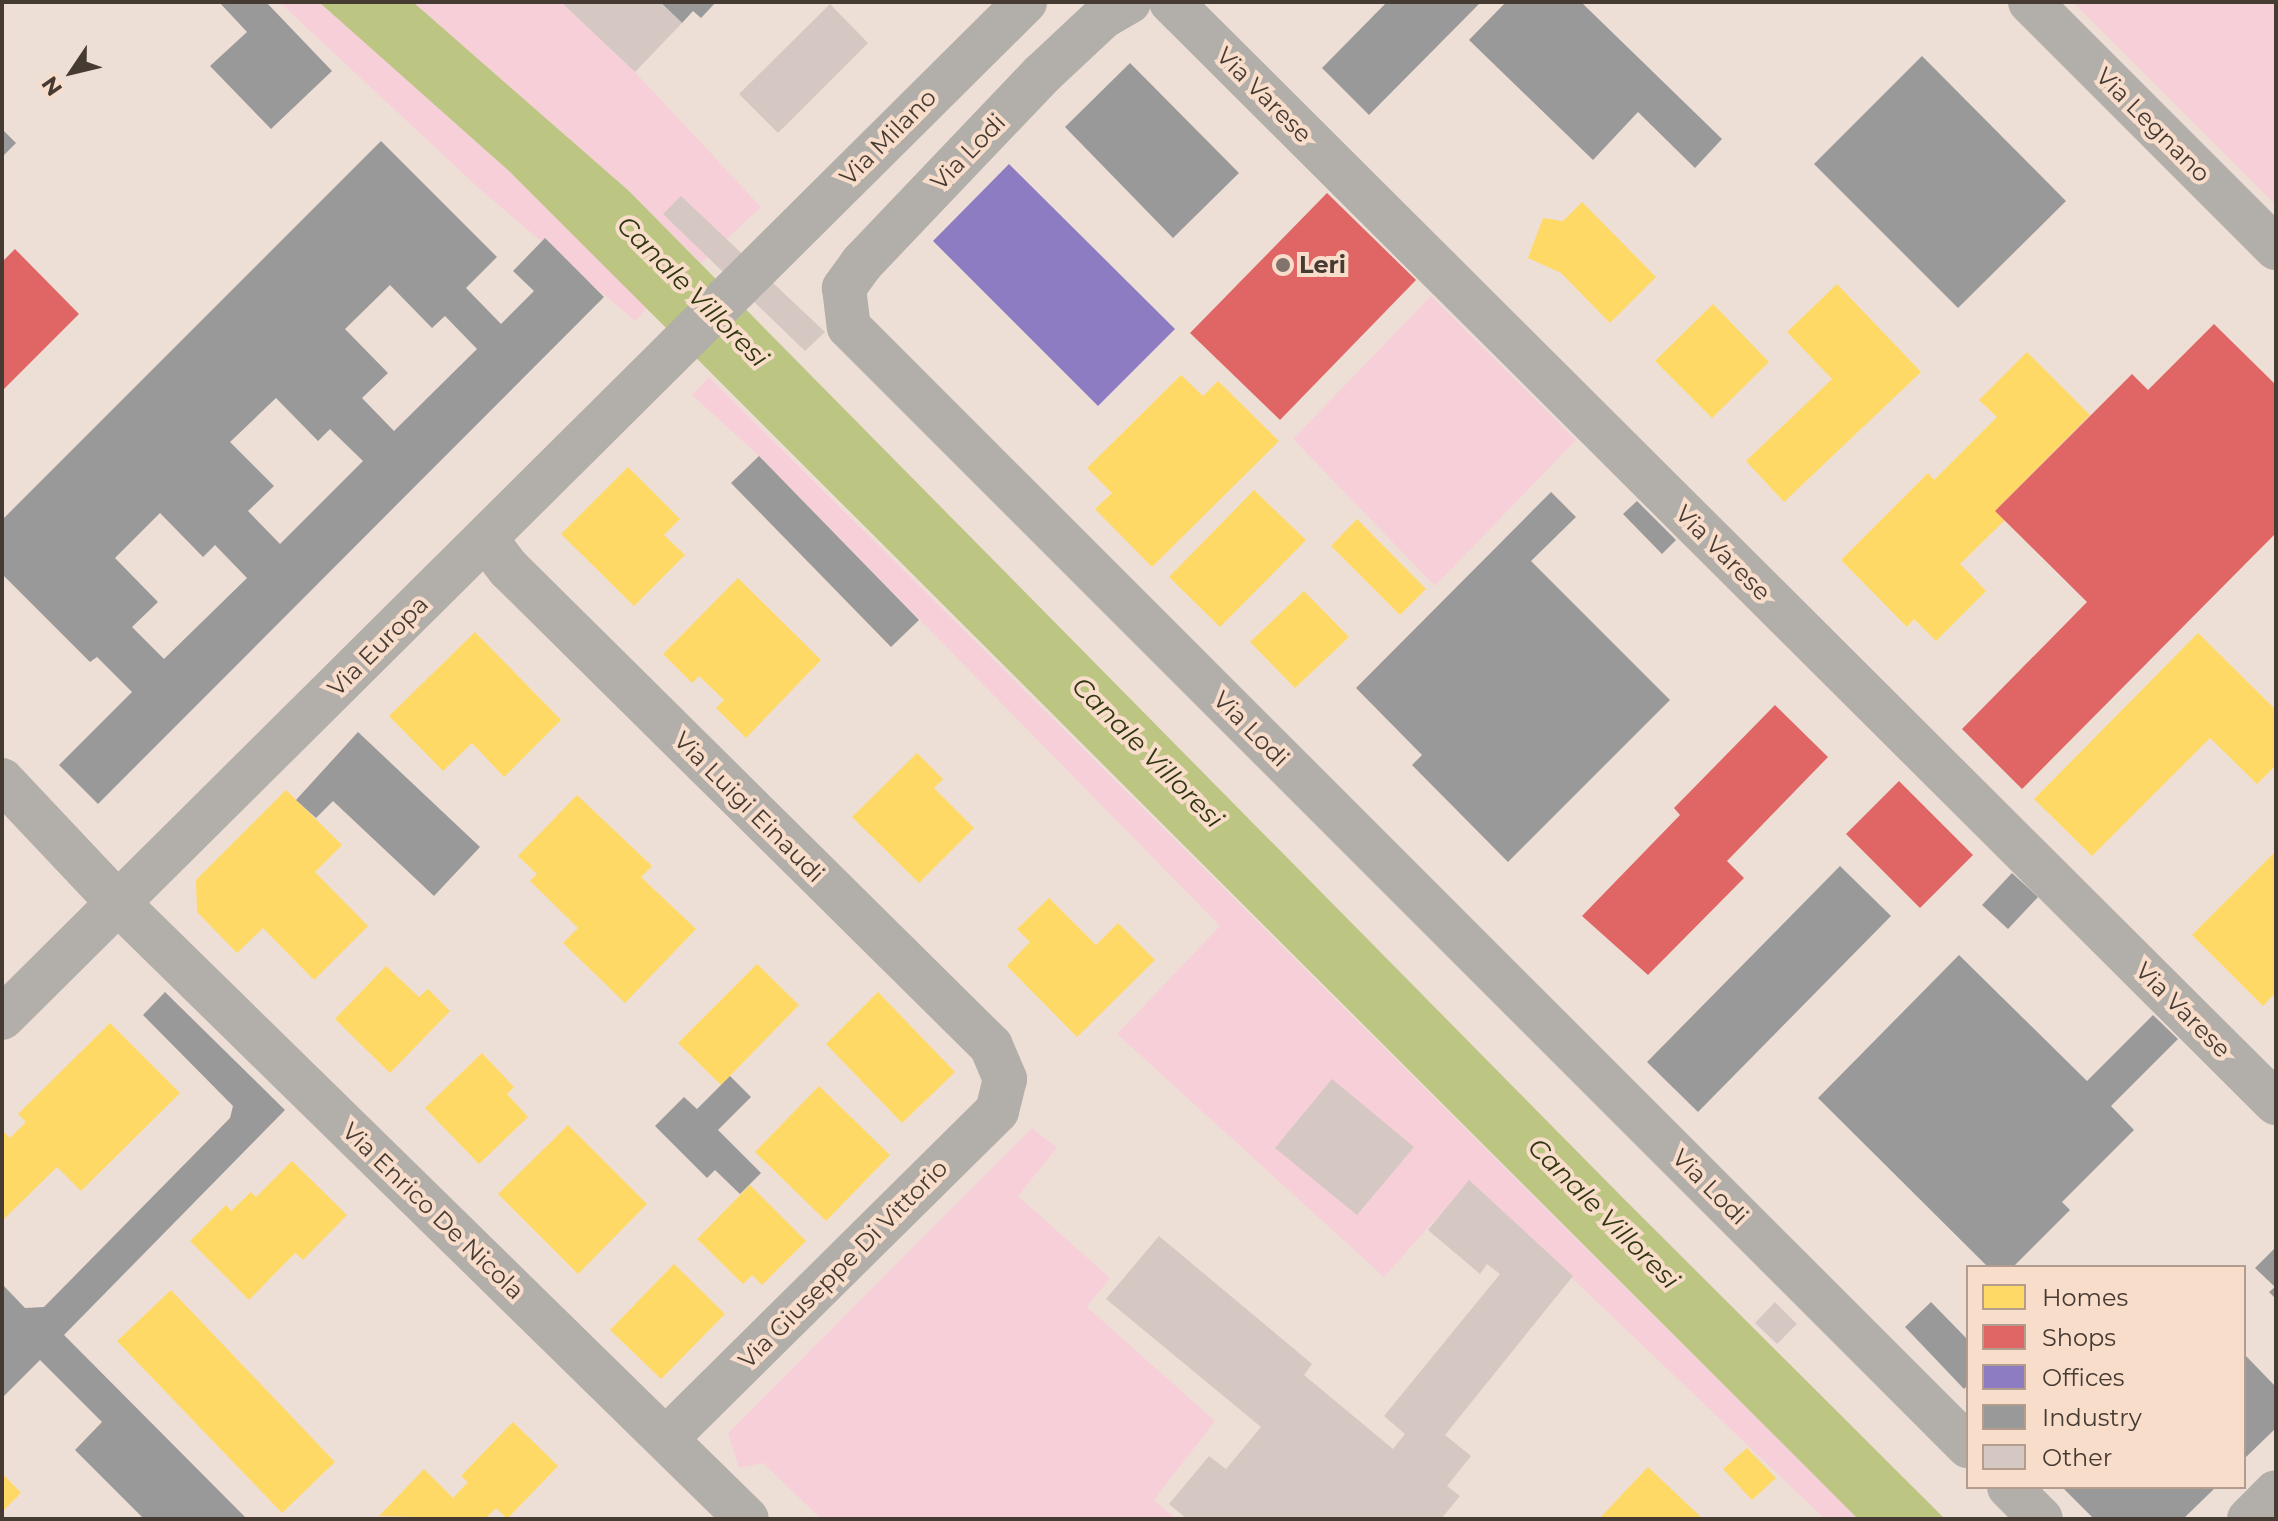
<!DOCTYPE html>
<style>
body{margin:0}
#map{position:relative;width:2278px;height:1521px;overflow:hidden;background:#eedfd6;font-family:Montserrat,sans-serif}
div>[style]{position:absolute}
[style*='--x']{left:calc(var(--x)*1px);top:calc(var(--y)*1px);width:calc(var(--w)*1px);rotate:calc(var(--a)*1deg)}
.green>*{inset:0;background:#f7cfd8}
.water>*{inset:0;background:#bcc581}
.homes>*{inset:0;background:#ffd966}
.shops>*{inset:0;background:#e06666}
.offices>*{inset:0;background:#8e7cc3}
.industry>*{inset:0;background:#999}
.building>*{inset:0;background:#d5c8c3}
.minor>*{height:44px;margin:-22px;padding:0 22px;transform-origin:22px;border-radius:22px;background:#b2aea9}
.dots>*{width:22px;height:22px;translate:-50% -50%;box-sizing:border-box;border:4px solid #f9ddcb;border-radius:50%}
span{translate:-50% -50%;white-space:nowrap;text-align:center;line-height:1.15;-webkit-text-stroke:8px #f9ddcb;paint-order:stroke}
.street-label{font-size:24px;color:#463b33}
.poi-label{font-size:24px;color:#463b33;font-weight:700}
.left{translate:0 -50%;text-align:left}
.water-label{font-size:26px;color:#303710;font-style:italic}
.frame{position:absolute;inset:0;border:4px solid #463b33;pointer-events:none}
.legend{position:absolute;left:1966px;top:1265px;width:280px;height:224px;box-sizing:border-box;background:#f9ddcb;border:2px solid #b19c8e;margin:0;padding:10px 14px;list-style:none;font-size:24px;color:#463b33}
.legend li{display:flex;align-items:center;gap:16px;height:40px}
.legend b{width:40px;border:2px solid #b19c8e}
.north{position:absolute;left:32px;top:32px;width:80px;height:80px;-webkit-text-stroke:6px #f9ddcb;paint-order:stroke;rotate:235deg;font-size:22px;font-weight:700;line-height:32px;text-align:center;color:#463b33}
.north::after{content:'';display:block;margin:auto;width:28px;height:36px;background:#463b33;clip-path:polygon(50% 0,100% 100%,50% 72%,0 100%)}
</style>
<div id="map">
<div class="green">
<div style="clip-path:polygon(279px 2px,319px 2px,509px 171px,647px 308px,635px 321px,482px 191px)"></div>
<div style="clip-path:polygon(413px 2px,561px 2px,635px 72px,761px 207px,701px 263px,629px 191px)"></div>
<div style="clip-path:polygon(2073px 2px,2276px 2px,2276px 205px)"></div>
<div style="clip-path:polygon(1431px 296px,1576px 440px,1435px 586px,1293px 439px)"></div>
<div style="clip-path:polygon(709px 377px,1858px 1519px,1825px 1519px,1470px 1181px,1384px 1277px,1117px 1034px,1220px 926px,759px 456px,692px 395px)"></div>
<div style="clip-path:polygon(1032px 1128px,1057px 1148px,1018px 1196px,1110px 1278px,1087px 1307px,1215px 1421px,1154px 1500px,1176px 1519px,821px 1519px,763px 1463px,739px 1468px,728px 1433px)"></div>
</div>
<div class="water">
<div style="clip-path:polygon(319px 2px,413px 2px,629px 191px,1626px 1201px,1945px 1519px,1858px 1519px,509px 171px)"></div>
</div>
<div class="homes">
<div style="clip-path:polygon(1582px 202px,1656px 277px,1610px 323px,1561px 273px,1528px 258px,1543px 218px,1563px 221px)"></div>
<div style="clip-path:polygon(1837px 284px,1921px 372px,1784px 502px,1746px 461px,1832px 379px,1787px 332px)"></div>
<div style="clip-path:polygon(1713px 304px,1769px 362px,1712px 418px,1655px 361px)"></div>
<div style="clip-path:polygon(2027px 352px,2090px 415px,1995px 511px,2005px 520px,1960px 564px,1986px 591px,1936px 641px,1914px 619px,1907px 627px,1841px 560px,1928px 473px,1934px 480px,1997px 417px,1979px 400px)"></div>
<div style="clip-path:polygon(1181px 375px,1203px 396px,1218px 381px,1279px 441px,1152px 567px,1095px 509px,1112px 493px,1087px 468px)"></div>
<div style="clip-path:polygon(628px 467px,680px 519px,664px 535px,685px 555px,634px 606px,561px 534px)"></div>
<div style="clip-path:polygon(1254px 490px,1306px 540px,1220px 627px,1169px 577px)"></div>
<div style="clip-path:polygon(1357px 519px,1426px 589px,1400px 615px,1331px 546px)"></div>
<div style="clip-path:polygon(738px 578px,821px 660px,746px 738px,716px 708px,724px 700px,699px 676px,692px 683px,663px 654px)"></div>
<div style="clip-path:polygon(1304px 591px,1349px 637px,1295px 688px,1250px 642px)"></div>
<div style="clip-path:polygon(475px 632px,561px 720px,504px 777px,472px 743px,443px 771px,389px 716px)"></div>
<div style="clip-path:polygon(2198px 633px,2276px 710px,2276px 765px,2257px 784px,2210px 738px,2092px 856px,2034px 799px)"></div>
<div style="clip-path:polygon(917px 753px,943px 779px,934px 788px,974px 828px,919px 883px,852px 817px)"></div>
<div style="clip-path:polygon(286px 790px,342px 845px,315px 872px,368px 926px,314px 980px,263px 928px,237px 953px,197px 912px,196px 880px)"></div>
<div style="clip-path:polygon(577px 795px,652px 866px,641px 877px,696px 929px,625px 1003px,563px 943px,578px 928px,530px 881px,537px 874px,518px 856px)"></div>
<div style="clip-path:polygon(2276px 851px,2276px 992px,2263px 1006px,2192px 935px)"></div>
<div style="clip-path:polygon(1049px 898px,1096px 945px,1118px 923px,1155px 960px,1077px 1037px,1007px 966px,1030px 942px,1017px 929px)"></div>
<div style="clip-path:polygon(757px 964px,799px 1005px,721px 1085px,678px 1043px)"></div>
<div style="clip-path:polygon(386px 966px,419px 997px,428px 989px,450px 1011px,390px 1073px,335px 1019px)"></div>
<div style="clip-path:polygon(878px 992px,955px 1072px,902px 1123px,826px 1044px)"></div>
<div style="clip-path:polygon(110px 1023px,180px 1093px,81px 1191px,57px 1167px,2px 1221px,2px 1130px,10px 1138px,26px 1122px,18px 1114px)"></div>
<div style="clip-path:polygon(482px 1053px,514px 1087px,507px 1094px,528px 1117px,479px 1164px,425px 1108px)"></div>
<div style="clip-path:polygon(819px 1086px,890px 1155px,826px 1221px,755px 1152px)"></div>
<div style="clip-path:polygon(568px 1125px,647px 1204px,578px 1274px,498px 1194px)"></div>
<div style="clip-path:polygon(292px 1161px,347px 1215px,303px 1260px,295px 1253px,249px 1300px,190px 1241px,226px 1205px,231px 1211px,251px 1192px,256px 1197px)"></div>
<div style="clip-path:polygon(750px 1185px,806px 1241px,762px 1285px,752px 1275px,743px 1284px,697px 1239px)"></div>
<div style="clip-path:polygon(674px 1264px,725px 1314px,661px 1379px,610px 1330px)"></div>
<div style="clip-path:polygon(171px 1290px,335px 1462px,282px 1513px,117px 1341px)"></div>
<div style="clip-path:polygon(513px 1422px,558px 1466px,507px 1519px,496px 1508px,485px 1519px,379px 1516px,424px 1469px,453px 1498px,468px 1482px,461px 1476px)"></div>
<div style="clip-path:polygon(1747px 1448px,1776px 1478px,1752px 1500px,1723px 1469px)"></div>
<div style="clip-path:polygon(1648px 1467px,1703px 1519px,1599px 1519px)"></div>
<div style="clip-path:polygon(2px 1473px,21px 1493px,2px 1512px)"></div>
</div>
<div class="shops">
<div style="clip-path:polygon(1327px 193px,1416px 280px,1280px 420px,1190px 333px)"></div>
<div style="clip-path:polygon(15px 249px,79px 314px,2px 391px,2px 262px)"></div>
<div style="clip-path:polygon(2214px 324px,2276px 385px,2276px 533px,2022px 789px,1962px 729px,2087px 602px,1995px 511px,2132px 374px,2148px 390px)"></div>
<div style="clip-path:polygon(1775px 705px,1828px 757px,1727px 861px,1744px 878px,1648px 975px,1582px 916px,1680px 815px,1674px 808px)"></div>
<div style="clip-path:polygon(1899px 781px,1973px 855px,1920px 908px,1846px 834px)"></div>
</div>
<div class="offices">
<div style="clip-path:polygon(1009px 164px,1175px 329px,1098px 406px,933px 241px)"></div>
</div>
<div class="industry">
<div style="clip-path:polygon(219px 2px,266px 2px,332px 71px,271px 129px,210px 66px,247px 32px)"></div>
<div style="clip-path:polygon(660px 2px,716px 2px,701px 18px,693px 11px,682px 23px)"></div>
<div style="clip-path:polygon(1387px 2px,1481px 2px,1369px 115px,1322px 68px)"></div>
<div style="clip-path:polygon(1506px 2px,1581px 2px,1722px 139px,1695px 168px,1638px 112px,1593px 160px,1469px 40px)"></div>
<div style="clip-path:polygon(1922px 56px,2066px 201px,1958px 308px,1814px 164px)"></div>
<div style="clip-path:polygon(1130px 63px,1239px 173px,1173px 238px,1065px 127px)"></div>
<div style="clip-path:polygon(2px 129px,16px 143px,2px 157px)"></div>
<div style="clip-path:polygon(evenodd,381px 141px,497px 257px,466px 288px,501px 324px,534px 291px,513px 271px,545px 238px,604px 297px,98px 804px,59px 765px,132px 692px,97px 657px,90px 662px,2px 574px,2px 520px,381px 141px,390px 285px,432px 328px,445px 316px,477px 349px,394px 431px,362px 398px,388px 373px,345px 329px,390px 285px,381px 141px,276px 398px,318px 441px,330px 429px,363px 461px,280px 544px,248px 511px,274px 486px,230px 442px,276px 398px,381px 141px,160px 513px,203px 557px,215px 545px,247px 578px,164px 659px,132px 627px,158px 602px,115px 558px,160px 513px)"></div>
<div style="clip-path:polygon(759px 456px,919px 620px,891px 647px,731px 483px)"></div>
<div style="clip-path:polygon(1551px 492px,1576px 517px,1531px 561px,1670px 700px,1508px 862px,1412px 765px,1422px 755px,1356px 688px)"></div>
<div style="clip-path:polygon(1637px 501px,1676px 540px,1662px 554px,1623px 514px)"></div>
<div style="clip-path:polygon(358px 732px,480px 847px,434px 896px,333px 801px,316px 818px,296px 800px)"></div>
<div style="clip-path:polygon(1840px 866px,1891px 916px,1698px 1112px,1647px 1062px)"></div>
<div style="clip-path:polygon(2012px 873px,2038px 897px,2008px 929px,1982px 905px)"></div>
<div style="clip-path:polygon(1959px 955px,2087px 1081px,2153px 1015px,2178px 1039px,2111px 1106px,2134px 1130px,2062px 1202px,2070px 1210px,2013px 1267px,1988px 1267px,1818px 1098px)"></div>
<div style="clip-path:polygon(165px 992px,285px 1110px,64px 1335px,247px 1519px,144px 1519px,75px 1450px,102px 1422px,40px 1360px,2px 1398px,2px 1284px,25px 1308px,44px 1307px,230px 1118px,233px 1106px,143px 1015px)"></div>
<div style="clip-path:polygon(730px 1076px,751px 1097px,718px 1130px,761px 1173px,740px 1194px,715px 1170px,707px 1178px,655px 1126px,684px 1097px,697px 1109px)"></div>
<div style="clip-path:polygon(2276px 1247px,2276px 1299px,2269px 1292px,2275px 1287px,2255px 1268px)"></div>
<div style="clip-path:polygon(1931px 1302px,1968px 1340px,1968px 1385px,1964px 1389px,1905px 1327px)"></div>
<div style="clip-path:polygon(2244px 1354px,2276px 1387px,2276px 1428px,2244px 1459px)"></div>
<div style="clip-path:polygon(2062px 1487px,2216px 1487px,2183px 1519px,2094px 1519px)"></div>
</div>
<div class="building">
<div style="clip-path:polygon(561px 2px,660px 2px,682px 23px,635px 72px)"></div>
<div style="clip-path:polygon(830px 4px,868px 43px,778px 133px,739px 94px)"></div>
<div style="clip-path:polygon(681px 196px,825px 332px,805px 351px,663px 214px)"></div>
<div style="clip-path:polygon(1332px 1079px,1414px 1147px,1357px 1215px,1275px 1148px)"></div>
<div style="clip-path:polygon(1469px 1180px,1573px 1276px,1445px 1435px,1471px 1456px,1447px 1486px,1460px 1496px,1441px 1519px,1187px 1519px,1169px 1504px,1209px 1456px,1226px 1469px,1261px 1427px,1106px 1299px,1159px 1236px,1312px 1364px,1304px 1375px,1393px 1449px,1405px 1434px,1384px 1416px,1500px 1274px,1487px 1264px,1480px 1274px,1428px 1230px)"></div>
<div style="clip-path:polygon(1775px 1302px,1797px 1324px,1777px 1344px,1755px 1323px)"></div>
</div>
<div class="minor">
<div style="--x:1129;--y:2;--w:30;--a:150"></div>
<div style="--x:1103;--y:17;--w:83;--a:136.9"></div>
<div style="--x:1042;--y:74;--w:261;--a:133.6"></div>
<div style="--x:862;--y:263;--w:31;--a:126"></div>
<div style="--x:844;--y:288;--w:39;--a:83"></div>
<div style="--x:849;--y:327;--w:1583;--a:45"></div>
<div style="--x:1171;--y:2;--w:1560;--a:44.9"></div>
<div style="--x:2030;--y:2;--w:348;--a:45"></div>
<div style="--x:486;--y:539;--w:38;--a:53"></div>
<div style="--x:509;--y:569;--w:678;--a:44.7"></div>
<div style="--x:991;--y:1046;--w:36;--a:67"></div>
<div style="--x:1005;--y:1079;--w:33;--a:104"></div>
<div style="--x:997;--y:1111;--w:466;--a:135.3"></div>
<div style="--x:2;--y:780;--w:169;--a:46.7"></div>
<div style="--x:118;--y:903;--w:880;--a:44.4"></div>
<div style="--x:2;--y:1018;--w:1442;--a:-44.8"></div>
<div style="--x:2009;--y:1487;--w:45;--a:45"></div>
<div style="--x:2249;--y:1519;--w:38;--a:-45"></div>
</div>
<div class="dots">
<div style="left:1283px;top:265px;background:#81746c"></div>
</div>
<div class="street-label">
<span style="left:1264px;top:95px;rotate:45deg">Via Varese</span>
<span style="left:2153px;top:125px;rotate:45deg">Via Legnano</span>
<span style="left:888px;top:137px;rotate:-45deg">Via Milano</span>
<span style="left:968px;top:152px;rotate:-46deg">Via Lodi</span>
<span style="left:1723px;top:553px;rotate:45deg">Via Varese</span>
<span style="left:378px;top:646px;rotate:-45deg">Via Europa</span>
<span style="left:1251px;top:729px;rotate:45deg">Via Lodi</span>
<span style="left:749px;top:807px;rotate:45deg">Via Luigi Einaudi</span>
<span style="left:2183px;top:1010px;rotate:45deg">Via Varese</span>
<span style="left:1710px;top:1187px;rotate:45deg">Via Lodi</span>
<span style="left:433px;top:1211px;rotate:44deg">Via Enrico De Nicola</span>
<span style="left:843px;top:1264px;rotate:-45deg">Via Giuseppe Di Vittorio</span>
</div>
<div class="poi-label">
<span class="left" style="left:1299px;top:265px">Leri</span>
</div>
<div class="water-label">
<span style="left:692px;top:292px;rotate:45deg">Canale Villoresi</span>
<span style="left:1147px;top:753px;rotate:45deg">Canale Villoresi</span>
<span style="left:1603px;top:1214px;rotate:45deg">Canale Villoresi</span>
</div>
<div class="frame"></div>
<ul class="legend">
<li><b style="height:22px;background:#ffd966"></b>Homes</li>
<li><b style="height:22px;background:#e06666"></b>Shops</li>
<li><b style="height:22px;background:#8e7cc3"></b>Offices</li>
<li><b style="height:22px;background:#999"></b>Industry</li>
<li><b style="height:22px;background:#d5c8c3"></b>Other</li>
</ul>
<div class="north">N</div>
</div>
